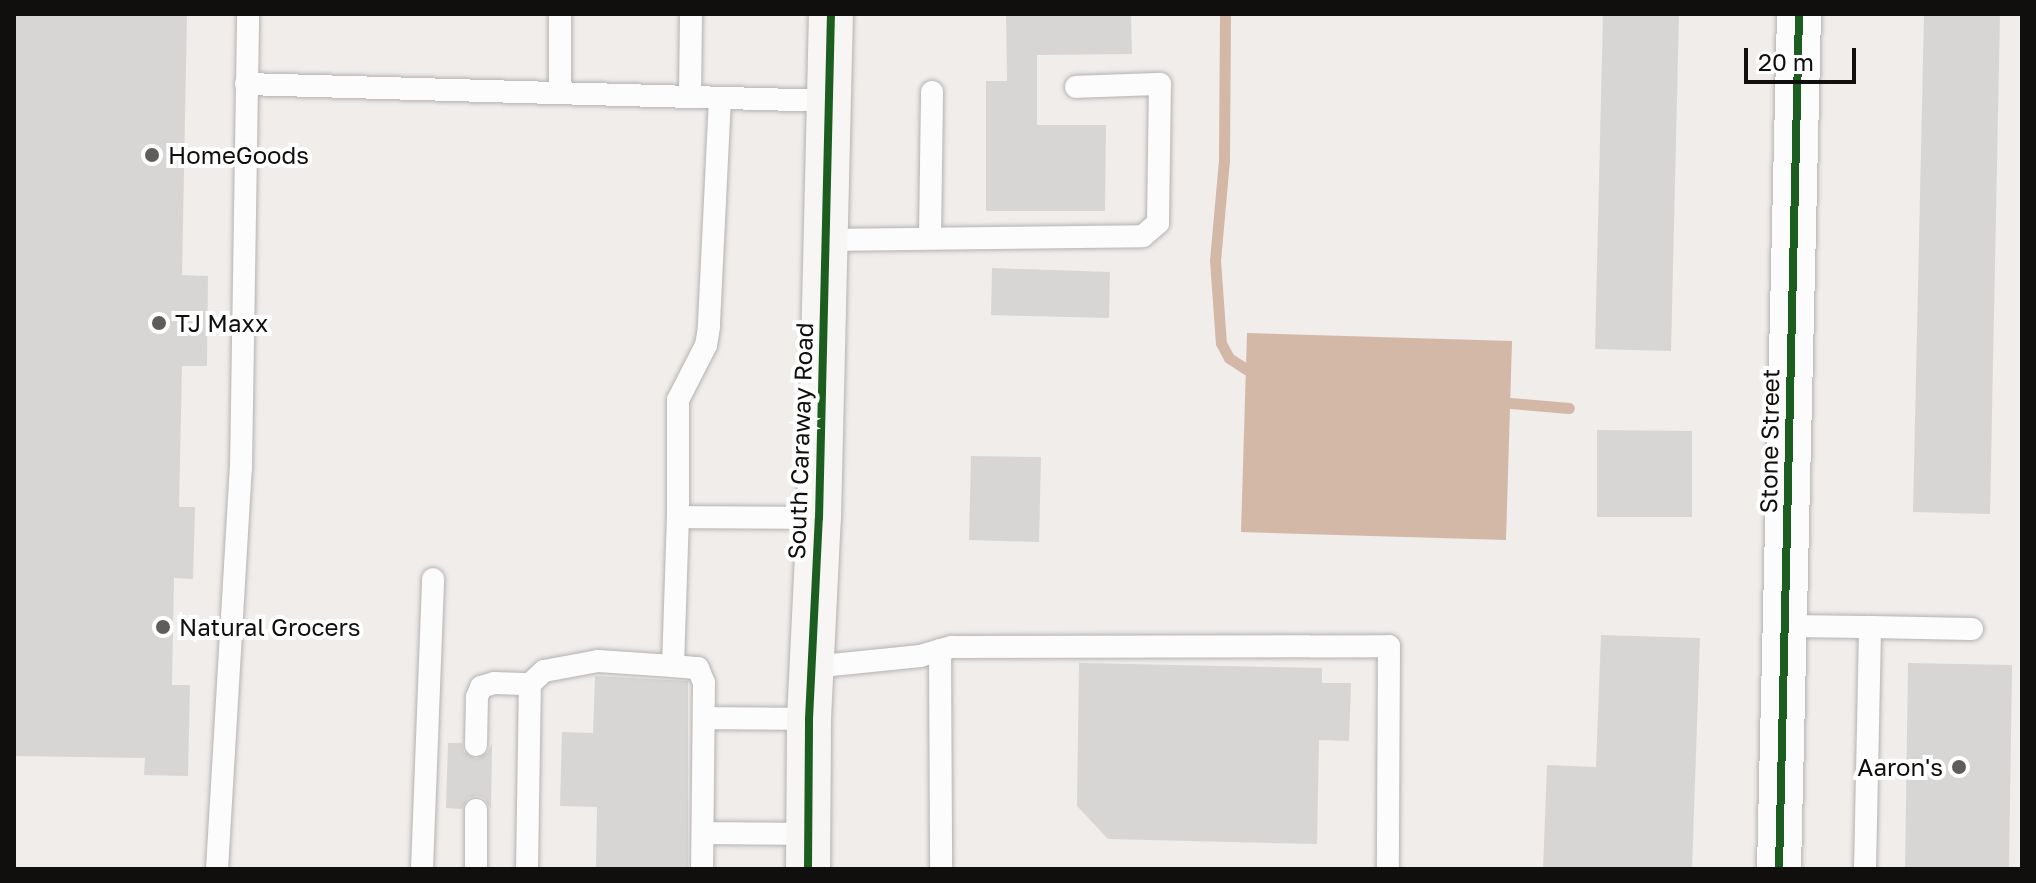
<!DOCTYPE html>
<style>
body{margin:0}
#map{position:relative;width:2036px;height:883px;overflow:hidden;background:#f0edeb;font-family:"Golos Text",sans-serif}
div>[style]{position:absolute}
[style*='--x']{left:calc(var(--x)*1px);top:calc(var(--y)*1px);width:calc(var(--w)*1px);rotate:calc(var(--a)*1deg)}
.water>*{inset:0;background:#d3b8a8}
.stream>*{height:11px;margin:-5.5px;padding:0 5.5px;transform-origin:5.5px;border-radius:5.5px;background:#d3b8a8}
.building>*{inset:0;background:#d8d6d5}
.roads{filter:drop-shadow(0 0 2px #b4b2b1) drop-shadow(0 0 2px #b4b2b1)}
.lane>*{height:22px;margin:-11px;padding:0 11px;transform-origin:11px;border-radius:11px;background:#fdfcfc}
.street>*{height:44px;margin:-22px;padding:0 22px;transform-origin:22px;border-radius:22px;background:#fdfcfc}
.secondary>*{height:44px;margin:-22px;padding:0 22px;transform-origin:22px;border-radius:22px;background:#f8f6f4}
.cycleway>*{height:8px;margin:-4px;padding:0 4px;transform-origin:4px;border-radius:4px;background:#1b5e20}
.dots>*{width:22px;height:22px;translate:-50% -50%;box-sizing:border-box;border:4px solid #fff;border-radius:50%}
span{translate:-50% -50%;white-space:nowrap;text-align:center;line-height:1.15;-webkit-text-stroke:8px #fff;paint-order:stroke}
.poi-label{font-size:24px;color:#100f0e}
.left{translate:0 -50%;text-align:left}
.right{translate:-100% -50%;text-align:right}
.street-label{font-size:24px;color:#100f0e}
.frame{position:absolute;inset:0;border:16px solid #100f0e;pointer-events:none}
.scale{position:absolute;left:1744px;top:48px;width:112px;height:36px;box-sizing:border-box;border:4px solid #100f0e;border-top:0;padding-left:10px;font-size:24px;line-height:28px;white-space:nowrap;color:#100f0e;-webkit-text-stroke:6px #fff;paint-order:stroke}
</style>
<div id="map">
<div class="water">
<div style="clip-path:polygon(1247px 333px,1512px 341px,1506px 540px,1241px 532px)"></div>
</div>
<div class="stream">
<div style="--x:1225;--y:14;--w:146;--a:90.4"></div>
<div style="--x:1224;--y:160;--w:100;--a:95.1"></div>
<div style="--x:1215;--y:260;--w:83;--a:85.9"></div>
<div style="--x:1221;--y:343;--w:17;--a:62"></div>
<div style="--x:1229;--y:358;--w:20;--a:33"></div>
<div style="--x:1510;--y:403;--w:59;--a:4.8"></div>
</div>
<div class="building">
<div style="clip-path:polygon(14px 14px,187px 14px,182px 275px,208px 276px,207px 366px,182px 366px,179px 507px,195px 507px,193px 579px,174px 578px,172px 685px,190px 685px,188px 776px,144px 775px,145px 758px,14px 756px)"></div>
<div style="clip-path:polygon(1006px 14px,1131px 14px,1132px 54px,1037px 55px,1037px 125px,1106px 125px,1105px 211px,986px 211px,986px 81px,1007px 81px)"></div>
<div style="clip-path:polygon(1603px 14px,1679px 14px,1671px 351px,1595px 349px)"></div>
<div style="clip-path:polygon(1924px 14px,2000px 14px,1990px 514px,1913px 512px)"></div>
<div style="clip-path:polygon(992px 268px,1110px 272px,1109px 318px,991px 315px)"></div>
<div style="clip-path:polygon(1597px 430px,1692px 431px,1692px 517px,1597px 517px)"></div>
<div style="clip-path:polygon(971px 456px,1041px 457px,1039px 542px,969px 540px)"></div>
<div style="clip-path:polygon(1601px 635px,1700px 638px,1692px 869px,1543px 869px,1547px 765px,1596px 767px)"></div>
<div style="clip-path:polygon(1079px 663px,1322px 668px,1322px 683px,1351px 683px,1349px 741px,1319px 740px,1317px 844px,1108px 839px,1077px 806px)"></div>
<div style="clip-path:polygon(1908px 663px,2012px 665px,2009px 869px,1905px 869px)"></div>
<div style="clip-path:polygon(595px 676px,688px 681px,688px 869px,596px 869px,597px 807px,560px 806px,562px 732px,593px 733px)"></div>
<div style="clip-path:polygon(448px 743px,462px 743px,464px 752px,476px 759px,487px 753px,492px 744px,491px 809px,484px 798px,477px 796px,468px 798px,462px 809px,446px 808px)"></div>
</div>
<div class="roads">
<div class="lane">
<div style="--x:560;--y:14;--w:79;--a:90"></div>
<div style="--x:246;--y:84;--w:583;--a:1.67"></div>
<div style="--x:690;--y:97;--w:83;--a:-89.3"></div>
<div style="--x:720;--y:98;--w:229;--a:92.8"></div>
<div style="--x:709;--y:327;--w:18;--a:99"></div>
<div style="--x:706;--y:345;--w:62;--a:117"></div>
<div style="--x:678;--y:400;--w:117;--a:90"></div>
<div style="--x:678;--y:517;--w:141;--a:0.4"></div>
<div style="--x:930;--y:238;--w:146;--a:-89.2"></div>
<div style="--x:826;--y:240;--w:317;--a:-0.7"></div>
<div style="--x:1143;--y:236;--w:20;--a:-41"></div>
<div style="--x:1158;--y:223;--w:139;--a:-89.2"></div>
<div style="--x:1160;--y:84;--w:84;--a:178"></div>
<div style="--x:1785;--y:626;--w:85;--a:0.7"></div>
<div style="--x:940;--y:650;--w:219;--a:89.7"></div>
<div style="--x:673;--y:666;--w:25;--a:5"></div>
<div style="--x:698;--y:668;--w:16;--a:68"></div>
<div style="--x:704;--y:683;--w:186;--a:90.6"></div>
<div style="--x:812;--y:667;--w:109;--a:-5.8"></div>
<div style="--x:920;--y:656;--w:33;--a:-16"></div>
<div style="--x:952;--y:647;--w:437;--a:-0.1"></div>
<div style="--x:1389;--y:646;--w:223;--a:90.3"></div>
<div style="--x:704;--y:718;--w:105;--a:0.5"></div>
<div style="--x:476;--y:745;--w:48;--a:-88.8"></div>
<div style="--x:477;--y:697;--w:11;--a:-68"></div>
<div style="--x:481;--y:687;--w:14;--a:-17"></div>
<div style="--x:494;--y:683;--w:36;--a:2"></div>
<div style="--x:476;--y:810;--w:59;--a:90"></div>
<div style="--x:703;--y:833;--w:106;--a:0.5"></div>
<div style="--x:217;--y:869;--w:402;--a:-86.6"></div>
<div style="--x:241;--y:468;--w:454;--a:-89.1"></div>
<div style="--x:422;--y:869;--w:290;--a:-87.8"></div>
<div style="--x:527;--y:869;--w:185;--a:-89.1"></div>
<div style="--x:530;--y:684;--w:19;--a:-43"></div>
<div style="--x:544;--y:671;--w:55;--a:-10.5"></div>
<div style="--x:598;--y:661;--w:75;--a:3.8"></div>
<div style="--x:673;--y:666;--w:149;--a:-88.1"></div>
<div style="--x:1865;--y:869;--w:242;--a:-88.8"></div>
<div style="--x:1870;--y:627;--w:102;--a:1.1"></div>
</div>
<div class="street">
<div style="--x:1779;--y:869;--w:855;--a:-88.66"></div>
</div>
<div class="secondary">
<div style="--x:808;--y:869;--w:150;--a:-89.6"></div>
<div style="--x:809;--y:719;--w:201;--a:-87.2"></div>
<div style="--x:819;--y:518;--w:504;--a:-88.64"></div>
</div>
</div>
<div class="cycleway">
<div style="--x:808;--y:869;--w:150;--a:-89.6"></div>
<div style="--x:809;--y:719;--w:201;--a:-87.2"></div>
<div style="--x:819;--y:518;--w:504;--a:-88.64"></div>
<div style="--x:1779;--y:869;--w:855;--a:-88.66"></div>
</div>
<div class="dots">
<div style="left:152px;top:155px;background:#5e5d5b"></div>
<div style="left:159px;top:323px;background:#5e5d5b"></div>
<div style="left:163px;top:627px;background:#5e5d5b"></div>
<div style="left:1959px;top:767px;background:#5e5d5b"></div>
</div>
<div class="poi-label">
<span class="left" style="left:168px;top:155px">HomeGoods</span>
<span class="left" style="left:175px;top:323px">TJ Maxx</span>
<span class="left" style="left:179px;top:627px">Natural Grocers</span>
<span class="right" style="left:1943px;top:767px">Aaron's</span>
</div>
<div class="street-label">
<span style="left:800px;top:441px;rotate:-88deg">South Caraway Road</span>
<span style="left:1769px;top:441px;rotate:-89deg">Stone Street</span>
</div>
<div class="frame"></div>
<div class="scale">20 m</div>
</div>
